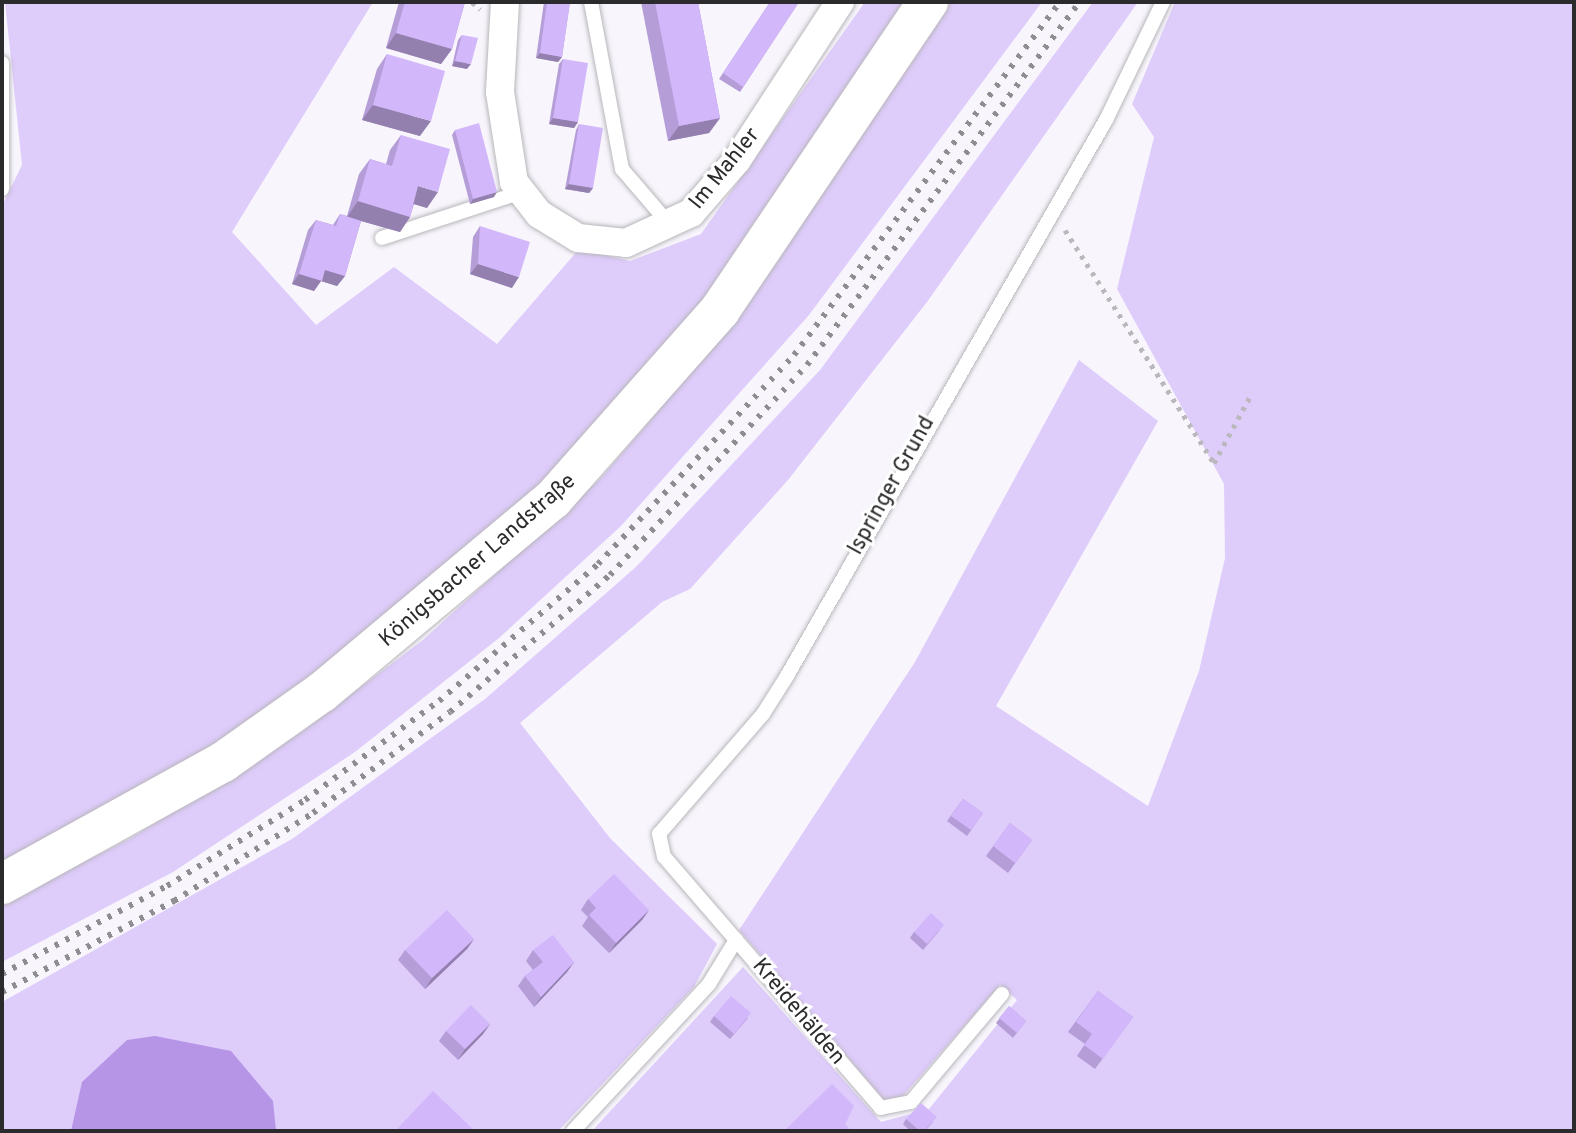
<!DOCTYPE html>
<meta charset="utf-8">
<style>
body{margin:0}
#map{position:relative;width:1576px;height:1133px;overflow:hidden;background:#f8f6fc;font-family:Overpass,sans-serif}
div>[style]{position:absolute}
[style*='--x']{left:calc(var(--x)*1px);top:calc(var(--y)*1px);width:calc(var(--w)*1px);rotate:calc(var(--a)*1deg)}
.green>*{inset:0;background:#deccfb}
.water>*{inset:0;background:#b695e6}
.path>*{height:5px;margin-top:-2.5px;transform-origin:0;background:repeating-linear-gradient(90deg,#bab8bd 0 4px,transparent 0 10px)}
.roads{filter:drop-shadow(0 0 2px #b8b6bb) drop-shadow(0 0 2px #b8b6bb)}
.service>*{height:14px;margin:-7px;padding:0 7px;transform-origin:7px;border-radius:7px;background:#fff}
.minor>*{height:28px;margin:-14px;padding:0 14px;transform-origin:14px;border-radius:14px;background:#fff}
.secondary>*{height:40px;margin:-20px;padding:0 20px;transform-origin:20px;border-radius:20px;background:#fff}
.rail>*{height:6px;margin-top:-3px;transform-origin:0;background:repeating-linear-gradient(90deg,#8f8d91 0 4px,transparent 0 12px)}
.wall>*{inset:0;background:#b59dd7}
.shaded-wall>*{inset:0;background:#9380af}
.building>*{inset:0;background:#d2b7fa}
span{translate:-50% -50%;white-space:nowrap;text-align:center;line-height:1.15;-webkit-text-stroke:6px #fff;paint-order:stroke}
.street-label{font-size:22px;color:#2b2a2c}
.frame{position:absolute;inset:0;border:4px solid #2b2a2c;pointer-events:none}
</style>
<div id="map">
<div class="green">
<div style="clip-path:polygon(5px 2px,373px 2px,232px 232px,316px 325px,394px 267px,497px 344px,579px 249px,630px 261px,701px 234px,865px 2px,904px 2px,810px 150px,635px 396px,429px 596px,245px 728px,2px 868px,2px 206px,22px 165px)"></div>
<div style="clip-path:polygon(951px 2px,1042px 2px,809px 315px,621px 526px,499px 638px,355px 752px,173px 872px,2px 962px,2px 904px,131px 838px,300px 733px,423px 640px,600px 479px,735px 321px)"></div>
<div style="clip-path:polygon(1093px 2px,1138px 2px,927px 302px,788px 480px,690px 589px,662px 602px,520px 723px,610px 838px,717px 944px,694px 987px,558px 1131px,2px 1131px,2px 1002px,292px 839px,485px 699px,637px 566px,820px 370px)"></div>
<div style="clip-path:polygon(1175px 2px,1574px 2px,1574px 1131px,592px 1131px,743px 967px,881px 1122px,929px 1109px,1017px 1000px,1000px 985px,903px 1096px,885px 1101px,739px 930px,915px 662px,1079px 360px,1158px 421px,996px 706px,1148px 806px,1199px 671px,1225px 558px,1224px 484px,1117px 289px,1154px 137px,1132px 104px)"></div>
</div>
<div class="water">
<div style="clip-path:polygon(155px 1036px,231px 1051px,273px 1101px,276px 1131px,71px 1131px,82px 1082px,127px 1040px)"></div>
</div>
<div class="path">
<div style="--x:472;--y:2;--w:11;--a:41"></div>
<div style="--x:1065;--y:230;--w:277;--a:57.4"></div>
<div style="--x:1214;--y:463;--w:80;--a:-61.5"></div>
</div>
<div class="roads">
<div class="service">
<div style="--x:591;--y:2;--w:170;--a:79.5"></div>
<div style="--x:622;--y:169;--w:74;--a:49.4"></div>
<div style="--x:2;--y:63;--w:126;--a:90"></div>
<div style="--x:382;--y:238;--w:147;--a:-18.2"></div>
<div style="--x:1002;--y:994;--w:141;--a:130.1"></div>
<div style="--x:911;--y:1102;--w:31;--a:169"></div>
<div style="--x:881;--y:1108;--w:332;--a:-130.8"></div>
<div style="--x:664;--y:857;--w:24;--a:-102"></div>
<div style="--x:659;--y:834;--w:159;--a:-49.1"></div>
<div style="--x:763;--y:714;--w:45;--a:-57.7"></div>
<div style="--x:787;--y:676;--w:641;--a:-60.16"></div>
<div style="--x:1106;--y:120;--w:131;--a:-64.2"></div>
<div style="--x:573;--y:1131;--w:200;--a:-47.2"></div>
<div style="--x:709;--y:984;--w:52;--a:-58.5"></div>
</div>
<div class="minor">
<div style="--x:505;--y:2;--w:90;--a:93.2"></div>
<div style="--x:500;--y:92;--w:91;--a:81.2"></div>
<div style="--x:514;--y:182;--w:41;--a:52"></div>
<div style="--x:539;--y:214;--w:46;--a:31.6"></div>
<div style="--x:578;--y:238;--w:48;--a:5.9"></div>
<div style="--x:626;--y:243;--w:72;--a:-24.8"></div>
<div style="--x:691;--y:213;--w:70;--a:-49"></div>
<div style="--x:737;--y:160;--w:189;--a:-56.9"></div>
</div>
<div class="secondary">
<div style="--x:2;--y:884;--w:252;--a:-28.9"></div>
<div style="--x:223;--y:762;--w:121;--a:-35.3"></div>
<div style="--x:322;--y:692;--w:301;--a:-39.9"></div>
<div style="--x:553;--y:499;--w:252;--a:-48.5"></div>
<div style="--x:720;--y:310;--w:372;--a:-56"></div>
</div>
</div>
<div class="rail">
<div style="--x:2;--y:974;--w:187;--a:-28.1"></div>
<div style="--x:167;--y:886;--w:163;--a:-31.9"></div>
<div style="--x:305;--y:800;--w:167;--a:-36.5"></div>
<div style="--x:439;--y:701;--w:210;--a:-40.7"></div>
<div style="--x:598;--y:564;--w:287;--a:-46.8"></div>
<div style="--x:794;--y:355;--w:442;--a:-53"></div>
<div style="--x:2;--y:992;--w:195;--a:-27.9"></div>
<div style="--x:174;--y:901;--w:165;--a:-32.3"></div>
<div style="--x:313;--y:813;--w:170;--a:-36.4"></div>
<div style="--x:450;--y:712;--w:211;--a:-40.6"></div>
<div style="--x:610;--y:575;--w:288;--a:-46.8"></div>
<div style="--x:807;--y:365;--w:454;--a:-53.1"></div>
</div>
<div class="wall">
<div style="clip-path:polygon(399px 2px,465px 2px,452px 49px,441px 64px,386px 48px)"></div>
<div style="clip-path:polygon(544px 2px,570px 2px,562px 57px,558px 62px,536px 58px)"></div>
<div style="clip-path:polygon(641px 2px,698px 2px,720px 118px,709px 133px,668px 141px)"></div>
<div style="clip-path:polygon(770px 2px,799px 2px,740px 92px,719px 79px)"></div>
<div style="clip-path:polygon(462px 35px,467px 69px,452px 66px,458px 40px)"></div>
<div style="clip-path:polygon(387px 54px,420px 136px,362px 120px,377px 69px)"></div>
<div style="clip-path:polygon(563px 59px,578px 122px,574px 128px,549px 124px,559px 64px)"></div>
<div style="clip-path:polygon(579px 124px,593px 188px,589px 193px,565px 189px,576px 130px)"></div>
<div style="clip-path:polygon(455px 130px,494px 197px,470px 204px,452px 135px)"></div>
<div style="clip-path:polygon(401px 135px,427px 208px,414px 204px,410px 217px,400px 232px,361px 221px,345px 276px,337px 286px,321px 281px,314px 291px,292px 284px,308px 230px,316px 220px,333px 225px,340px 214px,347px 216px,359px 174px,370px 159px,386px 164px,390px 150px)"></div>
<div style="clip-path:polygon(480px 226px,512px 288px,470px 274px,473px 237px)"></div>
<div style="clip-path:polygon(963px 799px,983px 813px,967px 836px,947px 821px)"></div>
<div style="clip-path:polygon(1010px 823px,1032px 840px,1008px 873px,986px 856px)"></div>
<div style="clip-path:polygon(588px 899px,649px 910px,642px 920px,609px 953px,582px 926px,588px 917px,581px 910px)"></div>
<div style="clip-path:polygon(940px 930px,923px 950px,910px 938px,914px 932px)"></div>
<div style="clip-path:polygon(474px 939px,467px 949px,425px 989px,398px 960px,405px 950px)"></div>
<div style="clip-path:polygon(533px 950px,574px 962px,567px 972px,534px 1007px,518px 986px,525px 976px,533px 970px,526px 961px)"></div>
<div style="clip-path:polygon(1098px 991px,1133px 1017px,1095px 1069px,1077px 1056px,1085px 1044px,1068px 1032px)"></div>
<div style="clip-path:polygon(1009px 1006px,1026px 1021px,1013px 1038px,996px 1023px)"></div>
<div style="clip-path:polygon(714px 1016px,748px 1018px,730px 1039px,710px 1022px)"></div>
<div style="clip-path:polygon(490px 1024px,483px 1034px,458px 1060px,439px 1041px,446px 1031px)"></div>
<div style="clip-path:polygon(906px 1119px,933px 1122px,925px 1131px,910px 1131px,903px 1124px)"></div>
</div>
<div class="shaded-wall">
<div style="clip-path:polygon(396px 33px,452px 49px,441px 64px,386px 48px)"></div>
<div style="clip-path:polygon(540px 53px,562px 57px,558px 62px,536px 58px)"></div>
<div style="clip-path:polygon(455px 61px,471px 64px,467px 69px,452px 66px)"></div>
<div style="clip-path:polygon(373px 105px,431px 121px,420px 136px,362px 120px)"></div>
<div style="clip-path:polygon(553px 118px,578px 122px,574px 128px,549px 124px)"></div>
<div style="clip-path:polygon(720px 118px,709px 133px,668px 141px,679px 126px)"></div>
<div style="clip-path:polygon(569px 184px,593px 188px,589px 193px,565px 189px)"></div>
<div style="clip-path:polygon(418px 186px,438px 192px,427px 208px,407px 202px)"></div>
<div style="clip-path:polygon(497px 192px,494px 197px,470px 204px,473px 199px)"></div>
<div style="clip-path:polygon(358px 201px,410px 217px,400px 232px,347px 217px)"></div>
<div style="clip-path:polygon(478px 264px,519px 277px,512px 288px,470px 274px)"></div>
<div style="clip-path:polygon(325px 270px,345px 276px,337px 286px,321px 281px,314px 291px,292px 284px,299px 274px)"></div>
<div style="clip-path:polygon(649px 910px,642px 920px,609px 953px,616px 943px)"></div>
<div style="clip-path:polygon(474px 939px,467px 949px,425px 989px,432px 978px)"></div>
<div style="clip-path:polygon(574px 962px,567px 972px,534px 1007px,541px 997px)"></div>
<div style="clip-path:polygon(490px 1024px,483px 1034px,458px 1060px,465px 1049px)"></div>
</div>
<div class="building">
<div style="clip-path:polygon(405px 2px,465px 2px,452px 49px,396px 33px)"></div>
<div style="clip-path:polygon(547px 2px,570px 2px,562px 57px,540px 53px)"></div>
<div style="clip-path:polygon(655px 2px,698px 2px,720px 118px,679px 126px)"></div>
<div style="clip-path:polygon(770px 2px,799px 2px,743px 87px,723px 73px)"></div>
<div style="clip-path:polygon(462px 35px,478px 38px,471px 64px,455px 61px)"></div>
<div style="clip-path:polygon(387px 54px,445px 71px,431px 121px,373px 105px)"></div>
<div style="clip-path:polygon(563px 59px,588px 63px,578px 122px,553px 118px)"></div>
<div style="clip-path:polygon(479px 123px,497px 192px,473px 199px,455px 130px)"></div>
<div style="clip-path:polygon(579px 124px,603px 128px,593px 188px,569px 184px)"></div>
<div style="clip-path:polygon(401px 135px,450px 149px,438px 192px,418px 186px,410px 217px,358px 201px,370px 159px,392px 166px)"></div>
<div style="clip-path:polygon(340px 214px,361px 221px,345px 276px,325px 270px,322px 281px,299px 274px,316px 220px,336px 226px)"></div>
<div style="clip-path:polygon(480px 226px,530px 242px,519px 277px,478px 264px)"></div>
<div style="clip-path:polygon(963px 799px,983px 813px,971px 830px,951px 816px)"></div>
<div style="clip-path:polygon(1010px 823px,1032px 840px,1015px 863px,993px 846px)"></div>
<div style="clip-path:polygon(614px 874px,649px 910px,616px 943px,589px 915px,596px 908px,588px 899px)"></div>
<div style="clip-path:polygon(447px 910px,474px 939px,432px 978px,405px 950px)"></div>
<div style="clip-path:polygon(931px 913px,944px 925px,927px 944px,914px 932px)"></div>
<div style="clip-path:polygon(553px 935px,574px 962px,541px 997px,525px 976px,543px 962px,533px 950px)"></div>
<div style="clip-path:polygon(1098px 991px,1133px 1017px,1103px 1059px,1084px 1045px,1092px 1034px,1076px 1022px)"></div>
<div style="clip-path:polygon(731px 996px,751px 1013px,734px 1034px,714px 1016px)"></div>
<div style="clip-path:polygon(471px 1005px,490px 1024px,465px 1049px,446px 1031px)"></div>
<div style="clip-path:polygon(1009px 1006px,1026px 1021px,1017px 1033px,999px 1018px)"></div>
<div style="clip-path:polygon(832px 1084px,854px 1106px,845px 1124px,851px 1131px,784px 1131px)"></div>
<div style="clip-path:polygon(433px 1091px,475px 1131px,399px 1131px,397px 1129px)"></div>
<div style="clip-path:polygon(921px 1103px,937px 1117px,924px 1131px,920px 1131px,906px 1119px)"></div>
</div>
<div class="street-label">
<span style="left:725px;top:169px;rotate:-51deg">Im Mahler</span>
<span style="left:892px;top:486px;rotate:-61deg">Ispringer Grund</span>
<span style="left:478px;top:561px;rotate:-41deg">Königsbacher Landstraße</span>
<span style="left:798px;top:1012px;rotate:50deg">Kreidehälden</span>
</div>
<div class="frame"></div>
</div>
